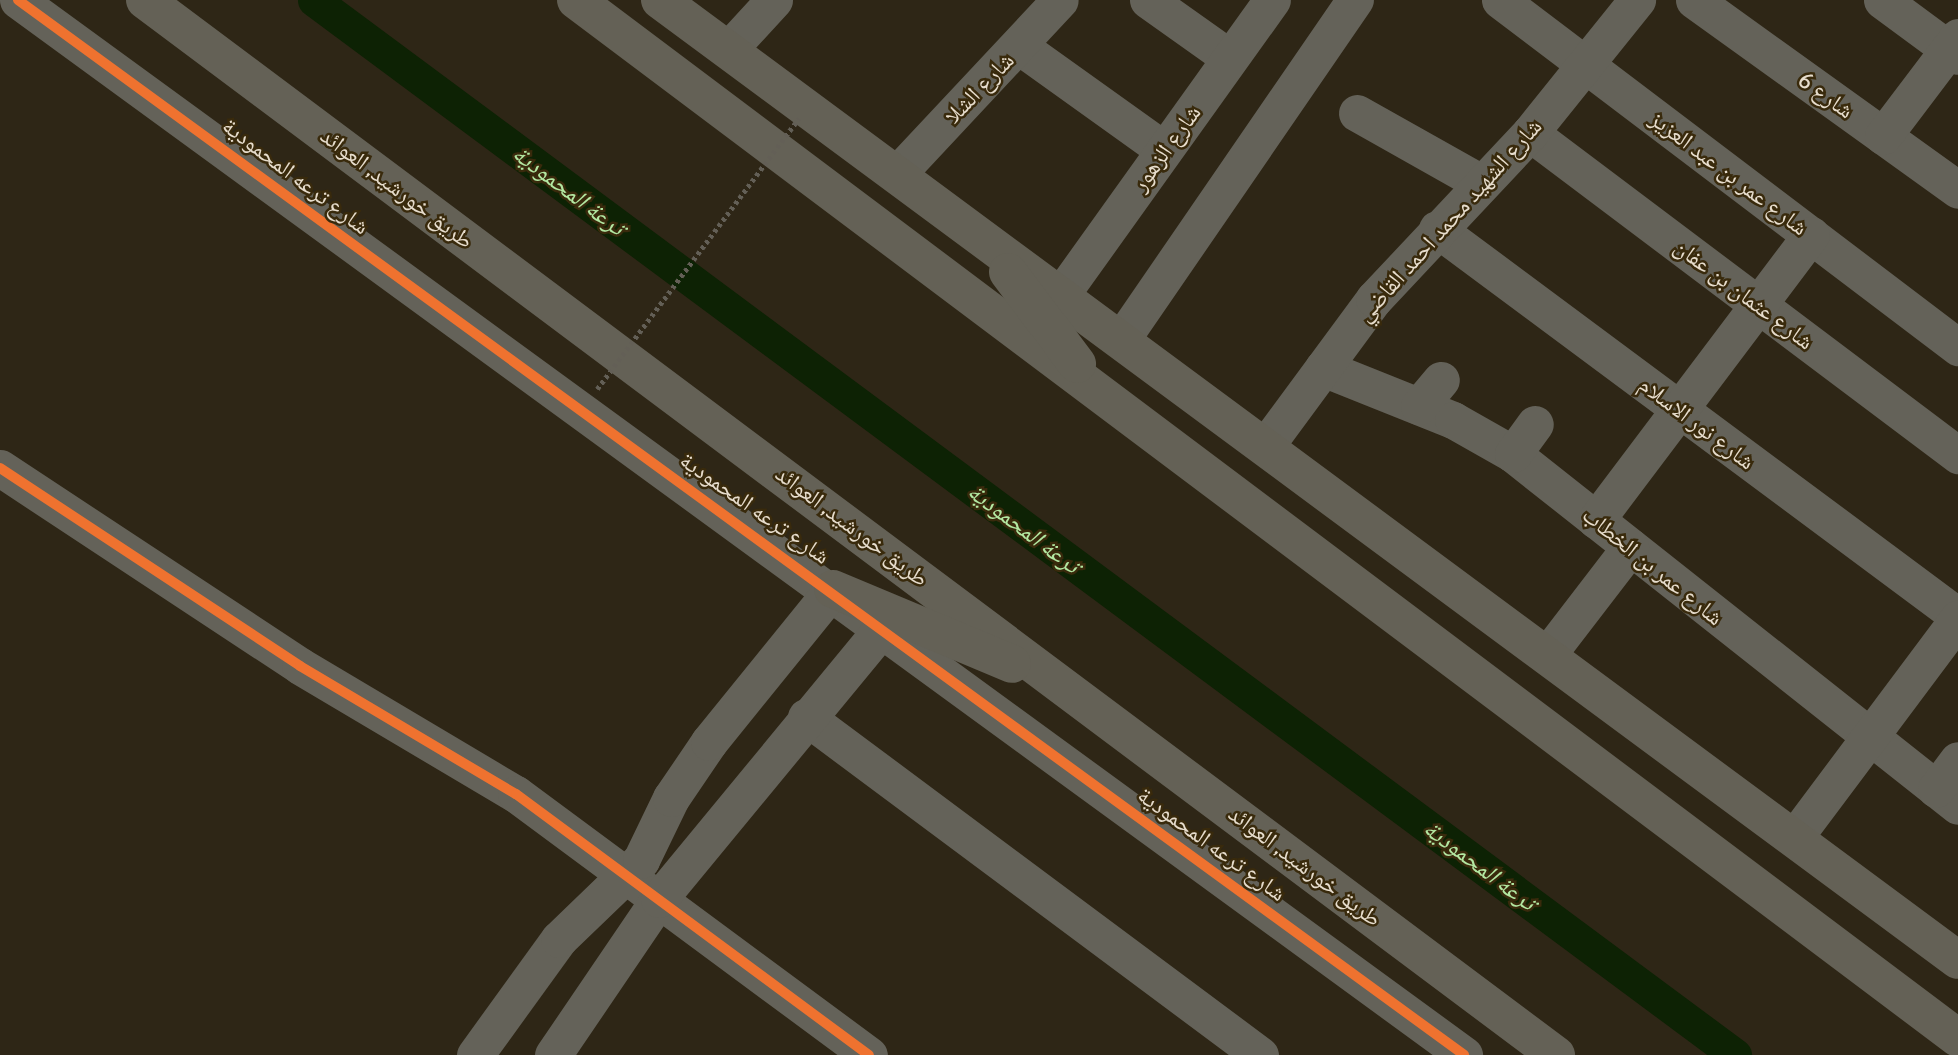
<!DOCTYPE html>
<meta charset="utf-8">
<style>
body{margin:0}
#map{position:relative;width:1958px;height:1055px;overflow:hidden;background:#2e2616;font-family:Cabin,"Noto Naskh Arabic",sans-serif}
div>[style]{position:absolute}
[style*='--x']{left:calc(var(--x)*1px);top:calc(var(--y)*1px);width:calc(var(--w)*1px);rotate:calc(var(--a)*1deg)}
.canal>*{height:33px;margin:-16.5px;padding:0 16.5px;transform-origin:16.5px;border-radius:16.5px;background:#0d2204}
.minor>*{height:37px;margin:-18.5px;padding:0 18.5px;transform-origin:18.5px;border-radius:18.5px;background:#646259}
.major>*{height:38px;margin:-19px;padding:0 19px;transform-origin:19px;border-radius:19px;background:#646156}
.path-bridge>*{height:4.5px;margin-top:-2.25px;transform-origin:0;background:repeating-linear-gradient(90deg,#635f56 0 3.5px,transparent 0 7px)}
.cycleway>*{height:10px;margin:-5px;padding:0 5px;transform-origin:5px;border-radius:5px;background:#ef722f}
span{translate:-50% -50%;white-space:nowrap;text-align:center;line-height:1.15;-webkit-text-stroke:5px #392a0c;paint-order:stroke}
.street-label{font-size:23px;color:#e7ddcd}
.water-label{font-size:24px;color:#b3e8a2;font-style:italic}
</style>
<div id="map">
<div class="canal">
<div style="--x:314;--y:0;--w:1770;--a:36.59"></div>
</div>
<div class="minor">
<div style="--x:18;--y:0;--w:1790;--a:36.11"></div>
<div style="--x:1148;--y:0;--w:100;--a:35.3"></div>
<div style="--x:1500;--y:0;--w:575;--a:37.15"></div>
<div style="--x:1694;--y:0;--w:325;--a:35.7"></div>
<div style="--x:1882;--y:0;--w:94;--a:36.4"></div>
<div style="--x:1019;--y:46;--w:178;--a:35.6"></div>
<div style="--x:728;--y:50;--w:68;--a:-47.4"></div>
<div style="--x:1357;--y:113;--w:142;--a:29.4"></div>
<div style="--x:1530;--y:133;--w:536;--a:36.96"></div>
<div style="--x:1883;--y:136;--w:124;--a:-52.9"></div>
<div style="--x:897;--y:174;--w:238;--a:-46.9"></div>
<div style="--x:1437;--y:229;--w:649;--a:36.61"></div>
<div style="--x:1060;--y:296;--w:364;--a:-54.4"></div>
<div style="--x:1121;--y:340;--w:413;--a:-55.5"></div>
<div style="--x:1323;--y:368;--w:140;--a:21.8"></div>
<div style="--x:1453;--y:420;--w:69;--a:29.5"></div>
<div style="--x:1513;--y:454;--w:567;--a:38.34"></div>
<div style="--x:1419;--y:406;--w:34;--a:-50"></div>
<div style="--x:1267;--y:444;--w:180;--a:-53.6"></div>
<div style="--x:1374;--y:299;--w:228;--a:-46.8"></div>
<div style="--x:1530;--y:133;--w:171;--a:-51.2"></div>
<div style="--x:1513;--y:454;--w:37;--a:-54"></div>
<div style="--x:0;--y:468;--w:359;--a:33.4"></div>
<div style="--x:300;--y:666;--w:251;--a:30.7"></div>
<div style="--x:516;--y:794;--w:439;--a:36.5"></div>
<div style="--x:1596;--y:520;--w:357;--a:-53"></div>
<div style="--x:1548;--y:654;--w:135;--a:-52.5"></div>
<div style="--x:806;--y:717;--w:566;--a:36.67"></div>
<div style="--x:1936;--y:789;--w:36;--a:-53"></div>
<div style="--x:1794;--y:838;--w:274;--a:-53.2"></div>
<div style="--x:475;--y:1055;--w:143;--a:-54.1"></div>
<div style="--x:559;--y:939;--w:114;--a:-43.9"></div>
<div style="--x:641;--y:860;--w:69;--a:-64.2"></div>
<div style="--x:671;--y:798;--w:68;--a:-55.8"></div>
<div style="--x:709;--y:742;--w:197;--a:-51"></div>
<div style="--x:553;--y:1055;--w:189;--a:-55.8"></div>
<div style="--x:659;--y:899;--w:352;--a:-50.5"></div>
</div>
<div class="major">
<div style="--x:145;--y:0;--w:1762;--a:36.79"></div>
<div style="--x:576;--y:0;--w:1728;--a:36.91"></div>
<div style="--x:660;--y:0;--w:1614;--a:36.49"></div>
<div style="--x:1008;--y:272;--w:115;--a:53.1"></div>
<div style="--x:833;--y:589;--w:194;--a:22.7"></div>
</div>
<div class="path-bridge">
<div style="--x:597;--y:389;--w:338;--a:-53.3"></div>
</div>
<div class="cycleway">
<div style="--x:18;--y:0;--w:1790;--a:36.11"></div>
<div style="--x:0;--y:468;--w:359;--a:33.4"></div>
<div style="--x:300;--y:666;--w:251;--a:30.7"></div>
<div style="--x:516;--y:794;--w:439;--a:36.5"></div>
</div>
<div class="street-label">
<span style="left:979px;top:88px;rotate:-46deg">شارع الشلا</span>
<span style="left:1826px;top:95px;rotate:36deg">شارع 6</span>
<span style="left:1166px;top:148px;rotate:-54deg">شارع الزهور</span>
<span style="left:1729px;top:173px;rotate:37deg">شارع عمر بن عبد العزيز</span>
<span style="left:296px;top:176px;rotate:37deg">شارع ترعه المحمودية</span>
<span style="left:397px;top:188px;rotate:37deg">طريق خورشيد, العوائد</span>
<span style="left:1449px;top:220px;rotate:-48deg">شارع الشهيد محمد احمد القاضي</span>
<span style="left:1744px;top:294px;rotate:37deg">شارع عثمان بن عفان</span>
<span style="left:1697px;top:423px;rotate:37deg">شارع نور الاسلام</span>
<span style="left:755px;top:508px;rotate:35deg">شارع ترعه المحمودية</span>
<span style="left:852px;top:526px;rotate:37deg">طريق خورشيد, العوائد</span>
<span style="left:1653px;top:566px;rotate:39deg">شارع عمر بن الخطاب</span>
<span style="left:1212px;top:844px;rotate:36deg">شارع ترعه المحمودية</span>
<span style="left:1305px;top:866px;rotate:37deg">طريق خورشيد, العوائد</span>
</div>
<div class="water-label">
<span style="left:569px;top:190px;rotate:37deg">ترعة المحمودية</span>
<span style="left:1024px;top:528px;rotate:37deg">ترعة المحمودية</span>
<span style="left:1480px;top:865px;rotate:37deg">ترعة المحمودية</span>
</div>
</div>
